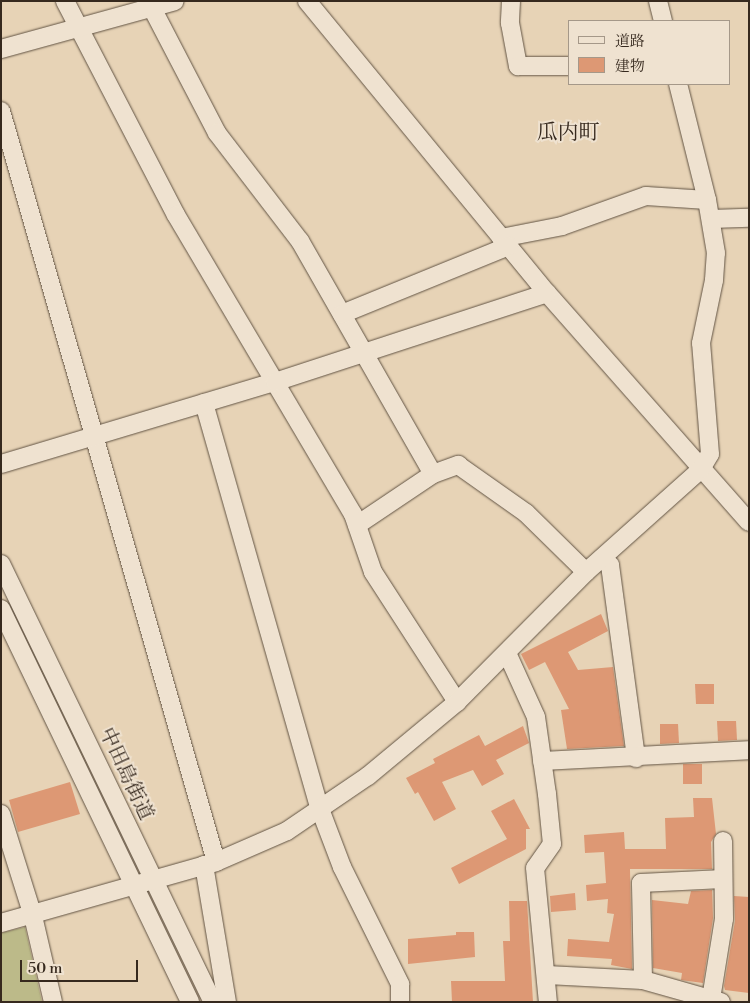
<!DOCTYPE html>
<meta charset="utf-8">
<style>
body{margin:0}
#map{position:relative;width:750px;height:1003px;overflow:hidden;background:#e7d3b6;font-family:"Libre Bodoni","Noto Serif JP",serif}
div>[style]{position:absolute}
[style*='--x']{left:calc(var(--x)*1px);top:calc(var(--y)*1px);width:calc(var(--w)*1px);rotate:calc(var(--a)*1deg)}
.green>*{inset:0;background:#bcba89}
.building>*{inset:0;background:#dd9874}
.roads{filter:drop-shadow(0 0 1px #625444) drop-shadow(0 0 1px #625444)}
.minor>*{height:18px;margin:-9px;padding:0 9px;transform-origin:9px;border-radius:9px;background:#efe2d0}
span{translate:-50% -50%;white-space:nowrap;text-align:center;line-height:1.15;-webkit-text-stroke:4px #efe2d0;paint-order:stroke}
.street-label{font-size:20px;color:#36291e}
.neighbourhood-label{font-size:21px;color:#36291e}
.frame{position:absolute;inset:0;border:2px solid #36291e;pointer-events:none}
.legend{position:absolute;left:568px;top:20px;width:162px;height:65px;box-sizing:border-box;background:#efe2d0;border:1px solid #a59889;margin:0;padding:6px 9px;list-style:none;font-size:15px;color:#36291e}
.legend li{display:flex;align-items:center;gap:10px;height:25px}
.legend b{width:25px;border:1px solid #a59889}
.scale{position:absolute;left:20px;top:960px;width:118px;height:22px;box-sizing:border-box;border:2px solid #36291e;border-top:0;padding-left:6px;font-size:15px;line-height:18px;white-space:nowrap;color:#36291e;-webkit-text-stroke:4px #efe2d0;paint-order:stroke}
</style>
<div id="map">
<div class="green">
<div style="clip-path:polygon(25px 927px,42px 1002px,1px 1002px,1px 933px)"></div>
</div>
<div class="building">
<div style="clip-path:polygon(601px 614px,608px 631px,568px 652px,578px 670px,613px 667px,624px 746px,567px 749px,561px 710px,569px 709px,545px 662px,529px 670px,521px 654px)"></div>
<div style="clip-path:polygon(695px 684px,714px 684px,714px 704px,696px 704px)"></div>
<div style="clip-path:polygon(717px 721px,736px 721px,737px 740px,718px 741px)"></div>
<div style="clip-path:polygon(660px 724px,678px 724px,679px 743px,660px 744px)"></div>
<div style="clip-path:polygon(523px 726px,529px 743px,496px 760px,504px 774px,482px 786px,473px 770px,442px 782px,456px 809px,434px 821px,418px 792px,415px 794px,406px 778px,435px 763px,433px 759px,479px 735px,485px 746px)"></div>
<div style="clip-path:polygon(683px 764px,702px 764px,702px 784px,683px 784px)"></div>
<div style="clip-path:polygon(70px 782px,80px 814px,18px 832px,9px 800px)"></div>
<div style="clip-path:polygon(693px 798px,712px 798px,716px 834px,711px 842px,712px 869px,630px 869px,632px 969px,611px 965px,612px 959px,567px 956px,568px 939px,609px 942px,614px 914px,607px 913px,608px 899px,587px 901px,586px 885px,606px 883px,604px 852px,585px 853px,584px 835px,624px 832px,625px 849px,666px 849px,665px 818px,694px 817px)"></div>
<div style="clip-path:polygon(514px 799px,530px 829px,526px 829px,526px 849px,459px 884px,451px 868px,507px 839px,491px 811px)"></div>
<div style="clip-path:polygon(712px 890px,713px 918px,703px 983px,681px 980px,682px 973px,653px 968px,652px 900px,688px 904px,691px 891px)"></div>
<div style="clip-path:polygon(575px 893px,576px 910px,551px 912px,550px 896px)"></div>
<div style="clip-path:polygon(734px 896px,749px 897px,749px 993px,725px 990px,724px 986px,735px 921px)"></div>
<div style="clip-path:polygon(509px 901px,527px 901px,533px 1002px,452px 1002px,451px 981px,505px 981px,503px 941px,510px 941px)"></div>
<div style="clip-path:polygon(456px 932px,474px 932px,475px 957px,408px 964px,408px 939px,456px 935px)"></div>
</div>
<div class="roads">
<div class="minor">
<div style="--x:65;--y:1;--w:241;--a:62.6"></div>
<div style="--x:176;--y:215;--w:347;--a:59.4"></div>
<div style="--x:353;--y:514;--w:61;--a:71"></div>
<div style="--x:373;--y:572;--w:155;--a:57.1"></div>
<div style="--x:307;--y:1;--w:378;--a:50.6"></div>
<div style="--x:547;--y:293;--w:305;--a:48.6"></div>
<div style="--x:511;--y:1;--w:22;--a:93"></div>
<div style="--x:510;--y:23;--w:44;--a:79.5"></div>
<div style="--x:518;--y:66;--w:51;--a:0"></div>
<div style="--x:658;--y:1;--w:21;--a:76"></div>
<div style="--x:152;--y:8;--w:141;--a:62.5"></div>
<div style="--x:217;--y:133;--w:136;--a:52.5"></div>
<div style="--x:300;--y:241;--w:268;--a:60.3"></div>
<div style="--x:1;--y:49;--w:180;--a:-15.4"></div>
<div style="--x:1;--y:111;--w:781;--a:74.02"></div>
<div style="--x:711;--y:219;--w:38;--a:-2"></div>
<div style="--x:501;--y:238;--w:62;--a:-11.1"></div>
<div style="--x:562;--y:226;--w:89;--a:-19.7"></div>
<div style="--x:646;--y:196;--w:61;--a:3.8"></div>
<div style="--x:342;--y:314;--w:180;--a:-22.2"></div>
<div style="--x:204;--y:403;--w:422;--a:74.1"></div>
<div style="--x:320;--y:809;--w:62;--a:69.2"></div>
<div style="--x:342;--y:867;--w:131;--a:63.6"></div>
<div style="--x:400;--y:984;--w:18;--a:90"></div>
<div style="--x:1;--y:464;--w:286;--a:-16.7"></div>
<div style="--x:275;--y:382;--w:286;--a:-18.1"></div>
<div style="--x:357;--y:525;--w:92;--a:-33.9"></div>
<div style="--x:433;--y:474;--w:27;--a:-20"></div>
<div style="--x:458;--y:465;--w:83;--a:35.2"></div>
<div style="--x:526;--y:513;--w:84;--a:44.5"></div>
<div style="--x:601;--y:559;--w:11;--a:34"></div>
<div style="--x:610;--y:565;--w:195;--a:82.3"></div>
<div style="--x:1;--y:564;--w:487;--a:64.2"></div>
<div style="--x:1;--y:609;--w:436;--a:64.3"></div>
<div style="--x:507;--y:653;--w:70;--a:65.6"></div>
<div style="--x:536;--y:717;--w:78;--a:81.9"></div>
<div style="--x:547;--y:794;--w:50;--a:84.3"></div>
<div style="--x:552;--y:844;--w:29;--a:125"></div>
<div style="--x:535;--y:868;--w:135;--a:84.5"></div>
<div style="--x:542;--y:761;--w:207;--a:-3"></div>
<div style="--x:1;--y:814;--w:107;--a:72.6"></div>
<div style="--x:33;--y:916;--w:88;--a:76.9"></div>
<div style="--x:204;--y:865;--w:139;--a:80.5"></div>
<div style="--x:1;--y:923;--w:223;--a:-15.8"></div>
<div style="--x:216;--y:862;--w:77;--a:-23.6"></div>
<div style="--x:287;--y:831;--w:98;--a:-34.2"></div>
<div style="--x:368;--y:776;--w:116;--a:-39.7"></div>
<div style="--x:457;--y:702;--w:183;--a:-45.2"></div>
<div style="--x:586;--y:572;--w:154;--a:-41.8"></div>
<div style="--x:701;--y:469;--w:17;--a:-59"></div>
<div style="--x:710;--y:454;--w:111;--a:-94.6"></div>
<div style="--x:701;--y:343;--w:64;--a:-78.3"></div>
<div style="--x:714;--y:280;--w:27;--a:-86"></div>
<div style="--x:716;--y:253;--w:54;--a:-99.6"></div>
<div style="--x:707;--y:200;--w:120;--a:-104"></div>
<div style="--x:547;--y:975;--w:96;--a:3"></div>
<div style="--x:643;--y:980;--w:81;--a:15.8"></div>
<div style="--x:643;--y:980;--w:97;--a:-91.2"></div>
<div style="--x:641;--y:883;--w:82;--a:-2.8"></div>
<div style="--x:711;--y:999;--w:81;--a:-80.8"></div>
<div style="--x:724;--y:919;--w:78;--a:-90.7"></div>
</div>
</div>
<div class="street-label">
<span style="left:126px;top:774px;rotate:65deg">中田島街道</span>
</div>
<div class="neighbourhood-label">
<span style="left:568px;top:133px">瓜内町</span>
</div>
<div class="frame"></div>
<ul class="legend">
<li><b style="height:6px;background:#efe2d0"></b>道路</li>
<li><b style="height:14px;background:#dd9874"></b>建物</li>
</ul>
<div class="scale">50 m</div>
</div>
